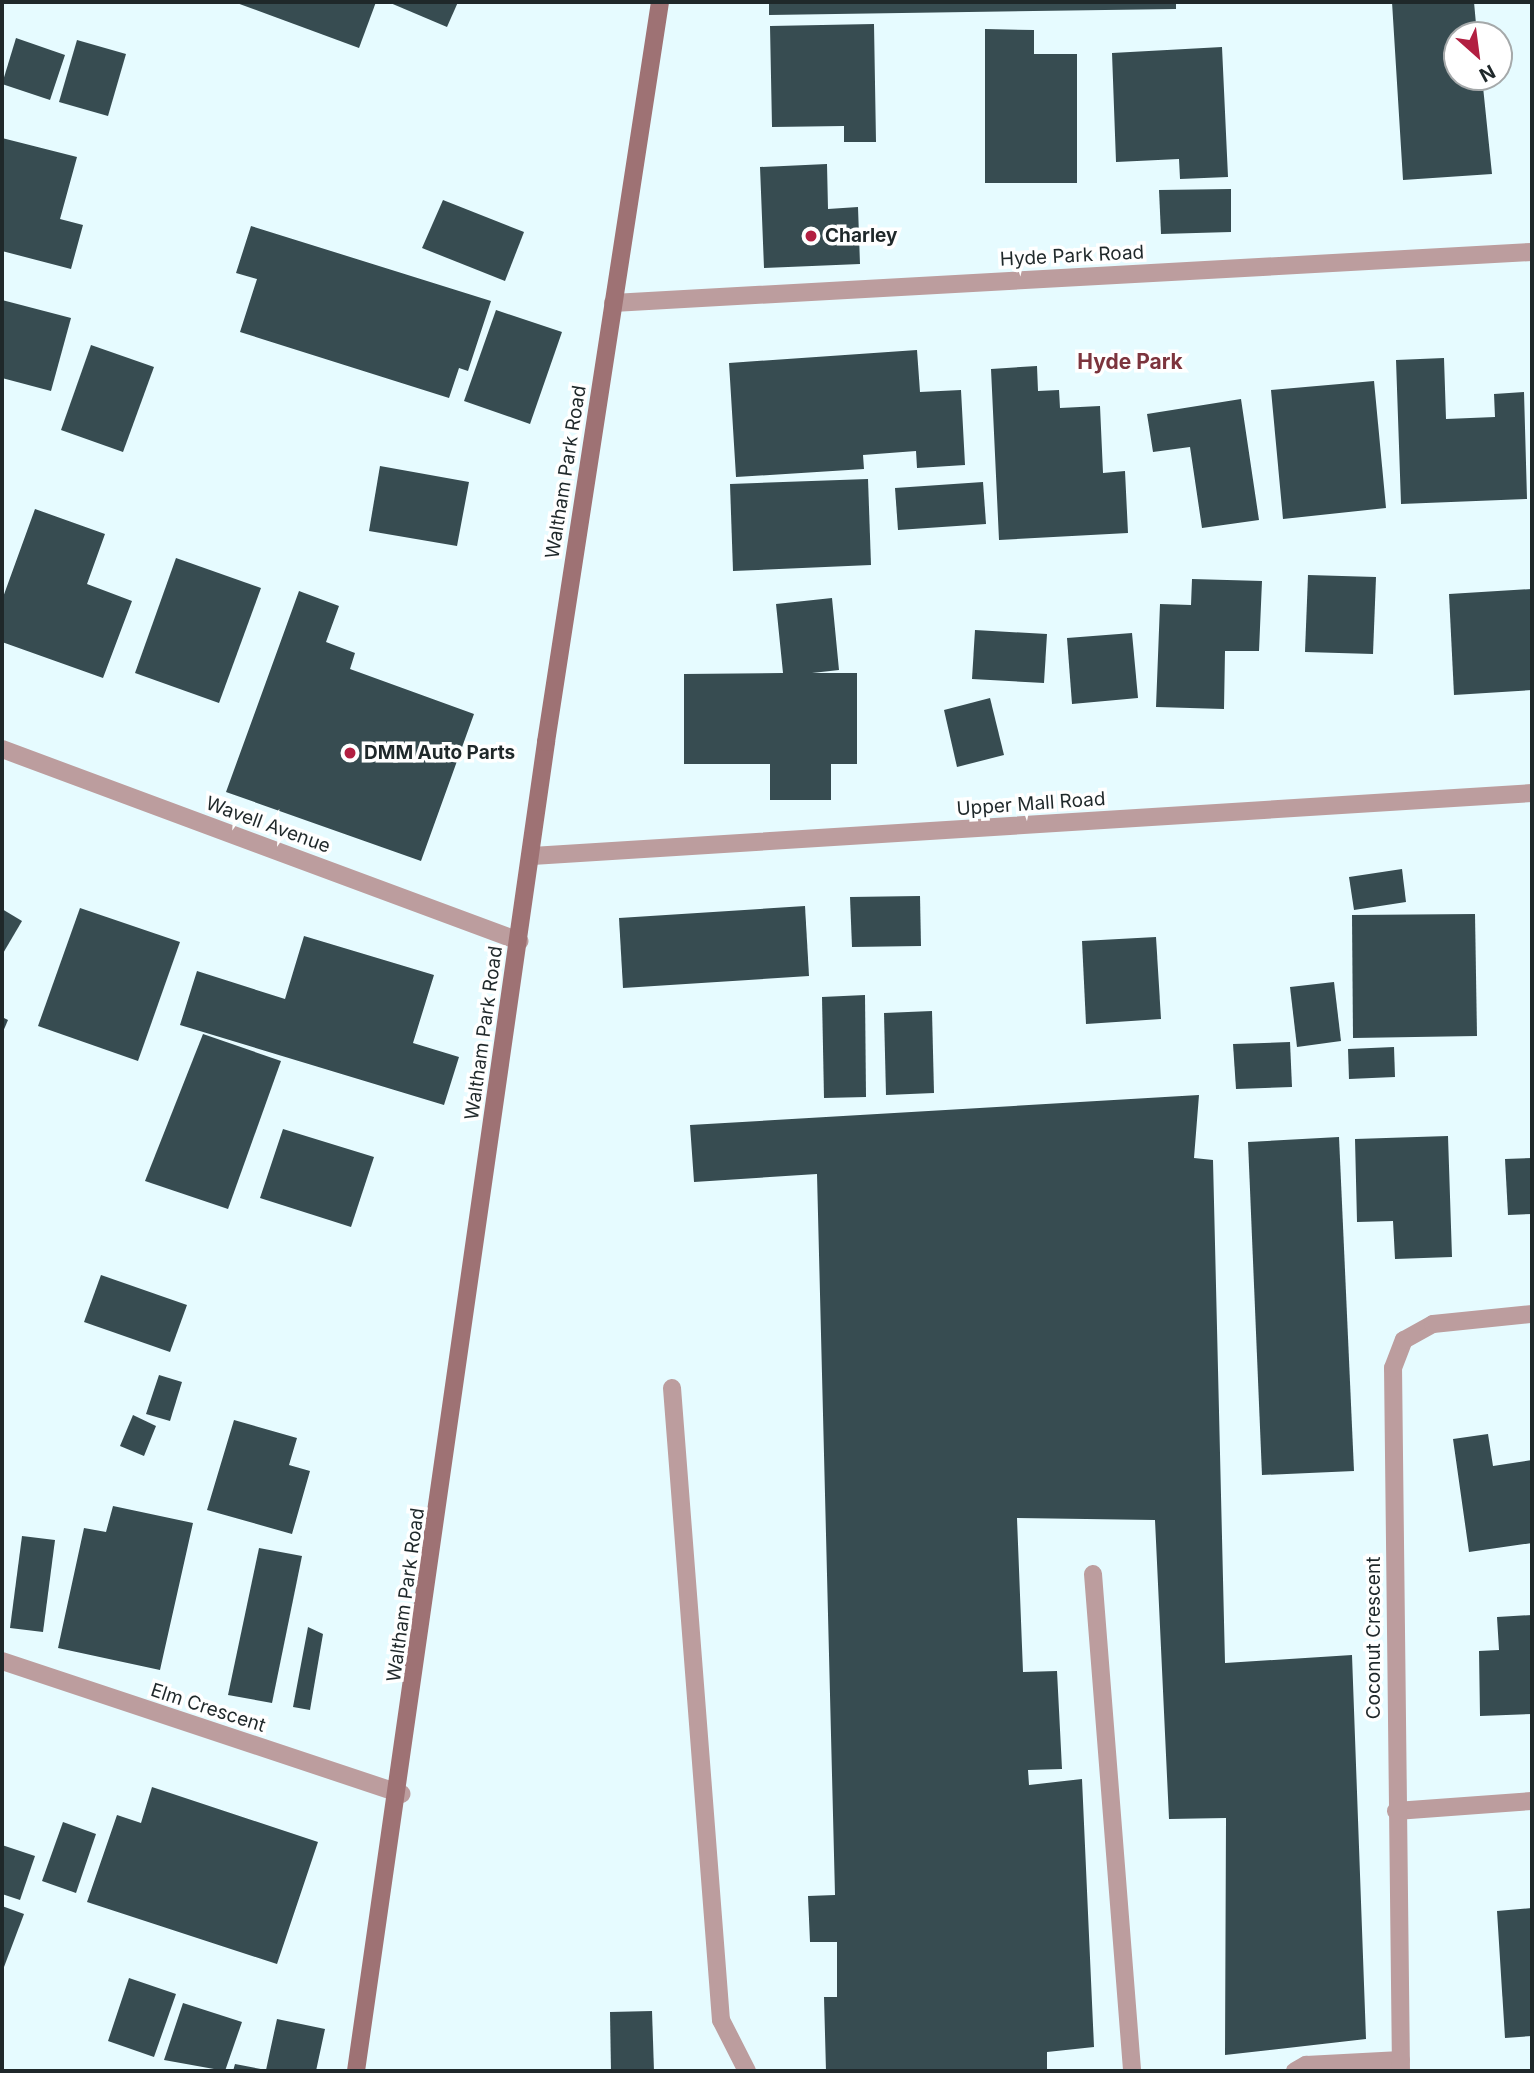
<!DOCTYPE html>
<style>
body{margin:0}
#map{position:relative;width:1534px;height:2073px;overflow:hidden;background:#e6fbff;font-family:Inter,sans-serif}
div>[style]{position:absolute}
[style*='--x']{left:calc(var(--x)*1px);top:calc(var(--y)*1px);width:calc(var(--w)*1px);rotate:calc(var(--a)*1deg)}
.building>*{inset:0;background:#374c51}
.lane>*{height:18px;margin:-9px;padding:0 9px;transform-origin:9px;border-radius:9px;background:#bc9d9e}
.street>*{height:18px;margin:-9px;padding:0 9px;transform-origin:9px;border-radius:9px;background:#bc9d9e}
.secondary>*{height:18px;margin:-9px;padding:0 9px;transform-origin:9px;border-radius:9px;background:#9e7274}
.dots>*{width:19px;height:19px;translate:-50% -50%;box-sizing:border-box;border:4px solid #fff;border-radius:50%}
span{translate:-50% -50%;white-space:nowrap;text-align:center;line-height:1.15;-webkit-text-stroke:7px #fff;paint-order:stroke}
.poi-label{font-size:19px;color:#1f282a;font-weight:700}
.left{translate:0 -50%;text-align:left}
.street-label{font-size:19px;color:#1f282a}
.neighbourhood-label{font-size:21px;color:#7c343d;font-weight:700}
.frame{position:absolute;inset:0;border:4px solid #1f282a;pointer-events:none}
.north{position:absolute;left:1443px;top:21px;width:70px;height:70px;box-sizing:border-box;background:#fff;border:2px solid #a5a9aa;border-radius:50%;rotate:152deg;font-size:19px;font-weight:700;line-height:28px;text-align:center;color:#1f282a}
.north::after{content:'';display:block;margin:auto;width:24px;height:32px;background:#b21f41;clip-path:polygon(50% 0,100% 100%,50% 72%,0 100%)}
</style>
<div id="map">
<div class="building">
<div style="clip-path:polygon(234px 2px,376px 2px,359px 48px)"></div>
<div style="clip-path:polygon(388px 2px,458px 2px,447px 27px)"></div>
<div style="clip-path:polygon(769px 2px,1176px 2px,1176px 9px,769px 15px)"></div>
<div style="clip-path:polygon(1392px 2px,1474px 2px,1477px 35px,1457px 35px,1457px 77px,1482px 77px,1492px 174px,1403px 180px)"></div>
<div style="clip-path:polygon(874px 24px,876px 142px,844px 142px,844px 126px,772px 127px,770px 26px)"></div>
<div style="clip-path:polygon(985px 29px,1034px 30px,1034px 54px,1077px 54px,1077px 183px,985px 183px)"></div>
<div style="clip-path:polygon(16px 38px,65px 55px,50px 100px,2px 84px)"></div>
<div style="clip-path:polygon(77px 40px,126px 54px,108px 116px,59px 102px)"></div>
<div style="clip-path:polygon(1222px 47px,1228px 177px,1180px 179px,1179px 159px,1116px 162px,1112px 53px)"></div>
<div style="clip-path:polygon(2px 138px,77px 157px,60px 219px,83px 225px,71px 269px,2px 251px)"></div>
<div style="clip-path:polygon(827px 164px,828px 209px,858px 207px,860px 264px,764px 268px,760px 167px)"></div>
<div style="clip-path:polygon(1231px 189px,1231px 232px,1161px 234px,1159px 190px)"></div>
<div style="clip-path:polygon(443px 200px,524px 232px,505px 281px,422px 248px)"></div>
<div style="clip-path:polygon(251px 226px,491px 301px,468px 371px,459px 368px,449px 398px,240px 332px,257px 279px,236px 273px)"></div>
<div style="clip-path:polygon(2px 300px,71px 318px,51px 391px,2px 378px)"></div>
<div style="clip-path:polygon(496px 310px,562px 332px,530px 424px,464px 401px)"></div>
<div style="clip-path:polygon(91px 345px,154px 367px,123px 452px,61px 430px)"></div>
<div style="clip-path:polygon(917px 350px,920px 392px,961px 390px,965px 465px,917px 468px,916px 451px,863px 455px,864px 469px,736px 477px,729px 363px)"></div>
<div style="clip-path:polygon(1444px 358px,1446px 419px,1495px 417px,1494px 394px,1524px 392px,1527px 499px,1401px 504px,1396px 360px)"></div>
<div style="clip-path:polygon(1037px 366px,1038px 391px,1059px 390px,1060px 408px,1100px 406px,1103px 473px,1125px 471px,1128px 533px,999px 540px,991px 369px)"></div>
<div style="clip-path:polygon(1374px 381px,1386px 508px,1283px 519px,1271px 390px)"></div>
<div style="clip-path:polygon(1241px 399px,1259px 520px,1202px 528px,1190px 447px,1153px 452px,1147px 414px)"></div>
<div style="clip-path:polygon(380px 466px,469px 482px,457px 546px,369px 531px)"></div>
<div style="clip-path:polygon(868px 479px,871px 565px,733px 571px,730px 484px)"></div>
<div style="clip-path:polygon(983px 482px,986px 524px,898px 530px,895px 488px)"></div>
<div style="clip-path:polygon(35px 509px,105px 534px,87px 584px,132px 601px,103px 678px,2px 642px,2px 600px)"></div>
<div style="clip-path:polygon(176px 558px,261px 588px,219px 703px,135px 673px)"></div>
<div style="clip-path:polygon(1308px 575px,1376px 577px,1373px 654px,1305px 652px)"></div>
<div style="clip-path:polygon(1192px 579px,1262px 581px,1259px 651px,1225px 651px,1224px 709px,1156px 707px,1160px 604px,1191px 605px)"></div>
<div style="clip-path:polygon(1532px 589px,1532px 690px,1454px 695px,1449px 594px)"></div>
<div style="clip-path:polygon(299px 591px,339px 606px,326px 642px,355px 653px,350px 669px,474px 714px,421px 861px,226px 792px)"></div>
<div style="clip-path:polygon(832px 598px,839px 670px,812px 673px,857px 673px,857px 764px,831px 764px,831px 800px,770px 800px,770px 764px,684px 764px,684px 674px,783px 673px,776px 604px)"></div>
<div style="clip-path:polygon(975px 630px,1047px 634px,1044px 683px,972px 679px)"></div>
<div style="clip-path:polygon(1132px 633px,1138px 698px,1072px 704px,1067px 638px)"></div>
<div style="clip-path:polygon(990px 698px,1004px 755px,957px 767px,944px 710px)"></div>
<div style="clip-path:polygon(1402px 869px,1406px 902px,1354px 910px,1349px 877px)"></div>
<div style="clip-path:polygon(920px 896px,921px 946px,852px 947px,850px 897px)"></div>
<div style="clip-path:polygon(805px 906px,809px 976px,623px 988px,619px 918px)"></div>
<div style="clip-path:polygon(80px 908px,180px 942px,138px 1061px,38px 1026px)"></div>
<div style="clip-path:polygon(2px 909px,22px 921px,2px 955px)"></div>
<div style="clip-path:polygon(1475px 914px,1477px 1036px,1353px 1038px,1352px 915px)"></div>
<div style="clip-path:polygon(304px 936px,434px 975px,413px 1043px,459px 1057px,444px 1105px,180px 1025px,197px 971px,285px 999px)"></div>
<div style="clip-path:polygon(1156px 937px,1161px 1019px,1086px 1024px,1082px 941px)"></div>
<div style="clip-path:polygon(1334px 982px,1341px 1041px,1297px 1047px,1290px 987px)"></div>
<div style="clip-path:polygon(865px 995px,866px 1097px,824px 1098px,822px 997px)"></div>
<div style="clip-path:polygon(932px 1011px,934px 1093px,886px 1095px,884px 1013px)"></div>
<div style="clip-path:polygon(2px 1017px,8px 1020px,2px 1034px)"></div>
<div style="clip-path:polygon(203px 1034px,281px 1061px,228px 1209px,145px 1181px)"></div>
<div style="clip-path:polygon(1290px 1042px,1292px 1087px,1236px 1089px,1233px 1044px)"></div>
<div style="clip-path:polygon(1394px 1047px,1395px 1077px,1349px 1079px,1348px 1049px)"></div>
<div style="clip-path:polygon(1199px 1095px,1194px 1158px,1213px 1160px,1225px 1663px,1352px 1655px,1366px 2039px,1225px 2055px,1226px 1818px,1169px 1819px,1155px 1520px,1017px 1518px,1023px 1672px,1057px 1671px,1062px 1769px,1028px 1770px,1029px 1785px,1082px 1779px,1094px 2047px,1047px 2052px,1047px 2071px,826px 2071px,824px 1997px,837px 1997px,837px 1942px,810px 1942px,808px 1896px,835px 1895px,817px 1174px,694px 1182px,690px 1125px)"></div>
<div style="clip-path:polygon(283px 1129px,374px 1157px,351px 1227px,260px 1198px)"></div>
<div style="clip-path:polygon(1448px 1136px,1452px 1257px,1395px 1259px,1393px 1221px,1357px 1222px,1355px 1139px)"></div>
<div style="clip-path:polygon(1339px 1137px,1354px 1471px,1262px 1475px,1248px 1142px)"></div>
<div style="clip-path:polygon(1532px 1158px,1532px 1214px,1508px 1215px,1505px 1159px)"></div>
<div style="clip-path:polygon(101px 1275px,187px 1305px,170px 1352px,84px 1322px)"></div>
<div style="clip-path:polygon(159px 1375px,182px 1382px,170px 1421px,146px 1414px)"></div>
<div style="clip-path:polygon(133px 1415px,156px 1426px,144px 1456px,120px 1446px)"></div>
<div style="clip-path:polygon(234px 1420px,297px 1438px,289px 1465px,310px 1471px,292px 1534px,207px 1510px)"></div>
<div style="clip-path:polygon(1488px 1434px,1493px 1466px,1532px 1460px,1532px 1543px,1469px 1552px,1453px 1439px)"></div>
<div style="clip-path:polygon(113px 1506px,193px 1523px,160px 1670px,58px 1648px,84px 1528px,106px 1532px)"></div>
<div style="clip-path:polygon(22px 1536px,55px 1540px,43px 1632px,10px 1628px)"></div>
<div style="clip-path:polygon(259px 1548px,302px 1556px,272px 1703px,228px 1695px)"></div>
<div style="clip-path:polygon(1532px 1615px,1532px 1714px,1480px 1716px,1479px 1651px,1499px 1650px,1497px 1617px)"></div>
<div style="clip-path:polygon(308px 1627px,323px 1634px,310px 1710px,293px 1707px)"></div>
<div style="clip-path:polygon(152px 1787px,318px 1842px,277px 1964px,87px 1902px,117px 1815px,141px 1823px)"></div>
<div style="clip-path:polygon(63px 1822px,96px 1834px,76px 1893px,42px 1881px)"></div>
<div style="clip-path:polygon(2px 1845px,35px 1856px,20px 1900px,2px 1894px)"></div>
<div style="clip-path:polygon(2px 1906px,24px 1914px,4px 1967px,2px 1967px)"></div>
<div style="clip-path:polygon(1532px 1908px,1532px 2036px,1505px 2038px,1497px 1911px)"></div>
<div style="clip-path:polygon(129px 1978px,176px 1994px,154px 2057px,108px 2041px)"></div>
<div style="clip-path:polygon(183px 2003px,242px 2022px,225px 2071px,164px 2060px)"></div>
<div style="clip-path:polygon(652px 2011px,654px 2071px,611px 2071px,610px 2012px)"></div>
<div style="clip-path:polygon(277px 2019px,325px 2029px,316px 2071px,233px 2071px,235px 2064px,266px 2070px)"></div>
</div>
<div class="lane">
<div style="--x:672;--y:1388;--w:634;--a:85.57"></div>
<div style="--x:721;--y:2020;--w:57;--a:63"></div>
<div style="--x:1093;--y:1574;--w:499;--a:85.5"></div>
<div style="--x:1295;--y:2071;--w:13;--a:-29"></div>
<div style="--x:1306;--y:2065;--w:95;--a:-3"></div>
</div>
<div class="street">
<div style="--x:613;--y:303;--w:920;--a:-3.18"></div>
<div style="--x:2;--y:749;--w:552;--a:20.37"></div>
<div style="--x:532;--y:856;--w:1002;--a:-3.6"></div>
<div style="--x:2;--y:1661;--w:421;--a:18.4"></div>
<div style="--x:1396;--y:1811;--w:136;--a:-4.2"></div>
<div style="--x:1401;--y:2071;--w:703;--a:-90.65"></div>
<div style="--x:1393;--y:1368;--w:30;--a:-69"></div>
<div style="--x:1404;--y:1340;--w:33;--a:-29"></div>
<div style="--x:1433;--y:1324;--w:100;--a:-5.8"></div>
</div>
<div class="secondary">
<div style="--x:356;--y:2071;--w:1343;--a:-81.86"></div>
<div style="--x:546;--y:742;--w:749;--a:-81.24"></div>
</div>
<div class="dots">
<div style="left:811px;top:236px;background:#b21f41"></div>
<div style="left:350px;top:753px;background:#b21f41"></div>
</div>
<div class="poi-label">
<span class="left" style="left:825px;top:236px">Charley</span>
<span class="left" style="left:364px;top:753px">DMM Auto Parts</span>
</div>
<div class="street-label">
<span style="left:1072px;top:256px;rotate:-3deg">Hyde Park Road</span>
<span style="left:566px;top:472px;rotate:-81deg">Waltham Park Road</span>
<span style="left:1031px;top:804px;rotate:-4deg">Upper Mall Road</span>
<span style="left:268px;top:825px;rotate:20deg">Wavell Avenue</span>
<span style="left:484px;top:1033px;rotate:-82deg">Waltham Park Road</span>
<span style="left:406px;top:1595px;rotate:-82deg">Waltham Park Road</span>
<span style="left:1374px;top:1638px;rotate:-90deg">Coconut Crescent</span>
<span style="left:208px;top:1708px;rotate:18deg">Elm Crescent</span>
</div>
<div class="neighbourhood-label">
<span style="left:1130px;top:362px">Hyde Park</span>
</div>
<div class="frame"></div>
<div class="north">N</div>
</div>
